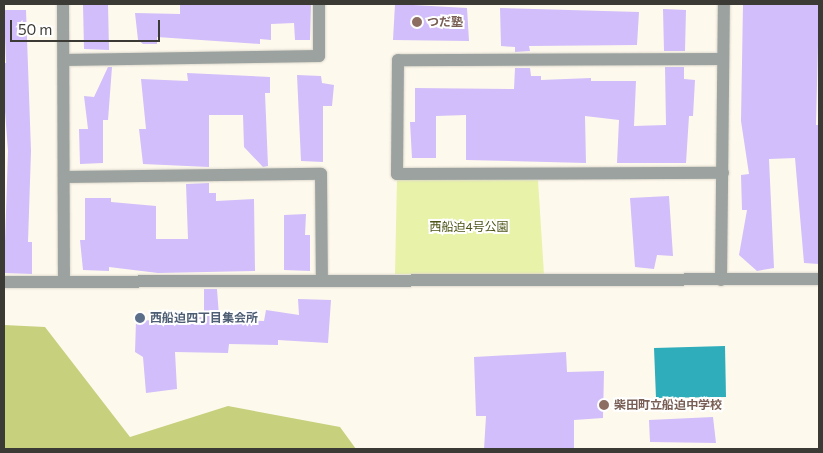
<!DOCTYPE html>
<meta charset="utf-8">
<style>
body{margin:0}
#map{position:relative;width:823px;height:453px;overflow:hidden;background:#fef9ed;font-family:Commissioner,"Noto Sans JP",sans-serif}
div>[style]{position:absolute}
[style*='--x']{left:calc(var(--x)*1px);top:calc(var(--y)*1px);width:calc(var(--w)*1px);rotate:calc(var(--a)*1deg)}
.green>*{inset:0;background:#e8f2a8}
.forest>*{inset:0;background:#c6d07d}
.water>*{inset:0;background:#2fadbb}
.building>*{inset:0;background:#d1befa}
.roads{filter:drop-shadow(0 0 1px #dbd7cc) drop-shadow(0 0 1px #dbd7cc)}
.minor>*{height:12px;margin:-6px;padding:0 6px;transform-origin:6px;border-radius:6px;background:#9ca29f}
.dots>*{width:14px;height:14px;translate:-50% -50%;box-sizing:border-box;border:2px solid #fff;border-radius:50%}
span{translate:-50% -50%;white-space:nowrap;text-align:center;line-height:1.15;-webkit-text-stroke:4px #fff;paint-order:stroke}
.education-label{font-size:12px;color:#785e54;font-weight:700}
.left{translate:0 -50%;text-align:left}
.park-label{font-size:12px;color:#4e5417}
.service-label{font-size:12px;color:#4e5e75;font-weight:700}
.frame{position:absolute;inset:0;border:5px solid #3c3a35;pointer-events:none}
.scale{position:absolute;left:10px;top:20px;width:150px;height:22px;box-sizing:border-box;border:2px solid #3c3a35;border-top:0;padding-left:6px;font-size:15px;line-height:18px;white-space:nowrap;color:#3c3a35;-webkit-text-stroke:4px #fff;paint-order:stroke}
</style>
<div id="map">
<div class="green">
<div style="clip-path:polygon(397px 179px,538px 180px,544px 275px,395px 274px)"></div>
</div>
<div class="forest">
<div style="clip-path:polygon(4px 325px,45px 327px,130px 437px,228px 406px,340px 427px,356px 449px,4px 449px)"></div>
</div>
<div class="water">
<div style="clip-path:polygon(725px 346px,726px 397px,656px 398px,654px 348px)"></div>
</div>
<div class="building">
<div style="clip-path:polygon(83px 4px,108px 4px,109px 50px,84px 49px)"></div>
<div style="clip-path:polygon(180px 4px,311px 4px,310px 40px,295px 40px,294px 23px,271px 24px,271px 40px,260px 39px,260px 44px,157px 37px,157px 44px,143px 44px,138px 40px,135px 13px,180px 14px)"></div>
<div style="clip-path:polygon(395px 4px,467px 8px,469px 41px,393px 40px)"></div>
<div style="clip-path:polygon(743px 4px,819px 4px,816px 125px,819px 125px,819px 264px,804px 263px,795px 158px,769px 159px,774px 268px,757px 271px,739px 255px,747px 210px,742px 210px,741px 175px,749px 174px,741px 121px)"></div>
<div style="clip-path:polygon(500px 8px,639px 12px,637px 45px,529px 46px,530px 51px,515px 52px,515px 47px,501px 46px)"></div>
<div style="clip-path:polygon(663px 9px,686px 10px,685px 51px,664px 51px)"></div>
<div style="clip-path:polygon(4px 10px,26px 10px,31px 151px,28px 242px,32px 242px,32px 274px,4px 273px,8px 151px,4px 98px,4px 63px,6px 63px)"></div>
<div style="clip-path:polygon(108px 67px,112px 67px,108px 120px,103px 120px,103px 163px,80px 164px,79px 129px,88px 129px,84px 96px,94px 97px)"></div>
<div style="clip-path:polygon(665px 67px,684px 67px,684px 79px,695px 80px,693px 116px,689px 116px,686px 163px,617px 163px,619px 120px,585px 116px,586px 163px,466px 160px,466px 115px,436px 116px,436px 158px,412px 158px,410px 122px,415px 122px,415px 88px,514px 89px,515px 68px,530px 68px,531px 76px,541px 76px,541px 80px,591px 78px,591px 81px,636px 81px,634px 126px,666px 125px)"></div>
<div style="clip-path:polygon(187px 73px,270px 77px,270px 93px,265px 93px,268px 166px,263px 167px,244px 147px,243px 115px,209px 115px,209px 167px,143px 164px,139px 129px,146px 129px,141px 79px,188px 81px)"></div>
<div style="clip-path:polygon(297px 75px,321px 76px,322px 83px,334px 85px,332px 106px,323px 106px,323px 162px,301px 161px)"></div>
<div style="clip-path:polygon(209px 183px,209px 193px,216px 193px,216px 201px,254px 199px,255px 271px,158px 273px,109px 267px,109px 271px,83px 270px,80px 240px,85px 240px,85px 198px,111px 198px,111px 202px,156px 206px,156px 239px,188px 239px,186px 184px)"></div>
<div style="clip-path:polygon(669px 196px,673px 256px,657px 255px,654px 269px,635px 267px,630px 198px)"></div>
<div style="clip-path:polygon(306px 214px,305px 235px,310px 235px,310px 271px,284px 270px,284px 215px)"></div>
<div style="clip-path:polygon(204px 289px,217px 289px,219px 316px,230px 316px,229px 320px,264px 321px,266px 310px,299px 315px,298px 299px,331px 300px,328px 343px,278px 340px,278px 345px,229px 344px,228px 353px,175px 352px,177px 389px,146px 393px,143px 357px,135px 352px,136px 321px,204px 317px)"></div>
<div style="clip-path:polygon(566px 352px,567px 372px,604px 371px,603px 418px,574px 420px,574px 449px,484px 449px,486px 416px,476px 416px,474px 357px)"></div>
<div style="clip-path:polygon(713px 417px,716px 443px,650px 442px,649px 420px)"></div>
</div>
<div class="roads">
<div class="minor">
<div style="--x:63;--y:4;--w:276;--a:89.8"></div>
<div style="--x:723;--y:59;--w:325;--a:179.8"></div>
<div style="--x:398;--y:60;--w:114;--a:90.5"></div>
<div style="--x:397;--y:174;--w:326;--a:-0.2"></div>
<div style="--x:64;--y:60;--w:255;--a:-0.9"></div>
<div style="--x:319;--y:56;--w:52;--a:-90"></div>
<div style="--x:64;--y:177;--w:257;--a:-0.7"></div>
<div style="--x:321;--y:174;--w:105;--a:89.5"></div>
<div style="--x:721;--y:280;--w:276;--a:-89.4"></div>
<div style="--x:4;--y:282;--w:815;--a:-0.21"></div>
</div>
</div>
<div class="dots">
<div style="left:417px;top:22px;background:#8d6e63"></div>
<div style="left:140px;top:318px;background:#5c6f8a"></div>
<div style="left:604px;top:405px;background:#8d6e63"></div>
</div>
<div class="education-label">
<span class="left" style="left:427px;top:22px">つだ塾</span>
<span class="left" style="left:614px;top:405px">柴田町立船迫中学校</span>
</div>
<div class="park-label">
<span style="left:469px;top:227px">西船迫4号公園</span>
</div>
<div class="service-label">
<span class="left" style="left:150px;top:318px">西船迫四丁目集会所</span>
</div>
<div class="frame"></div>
<div class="scale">50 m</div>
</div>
